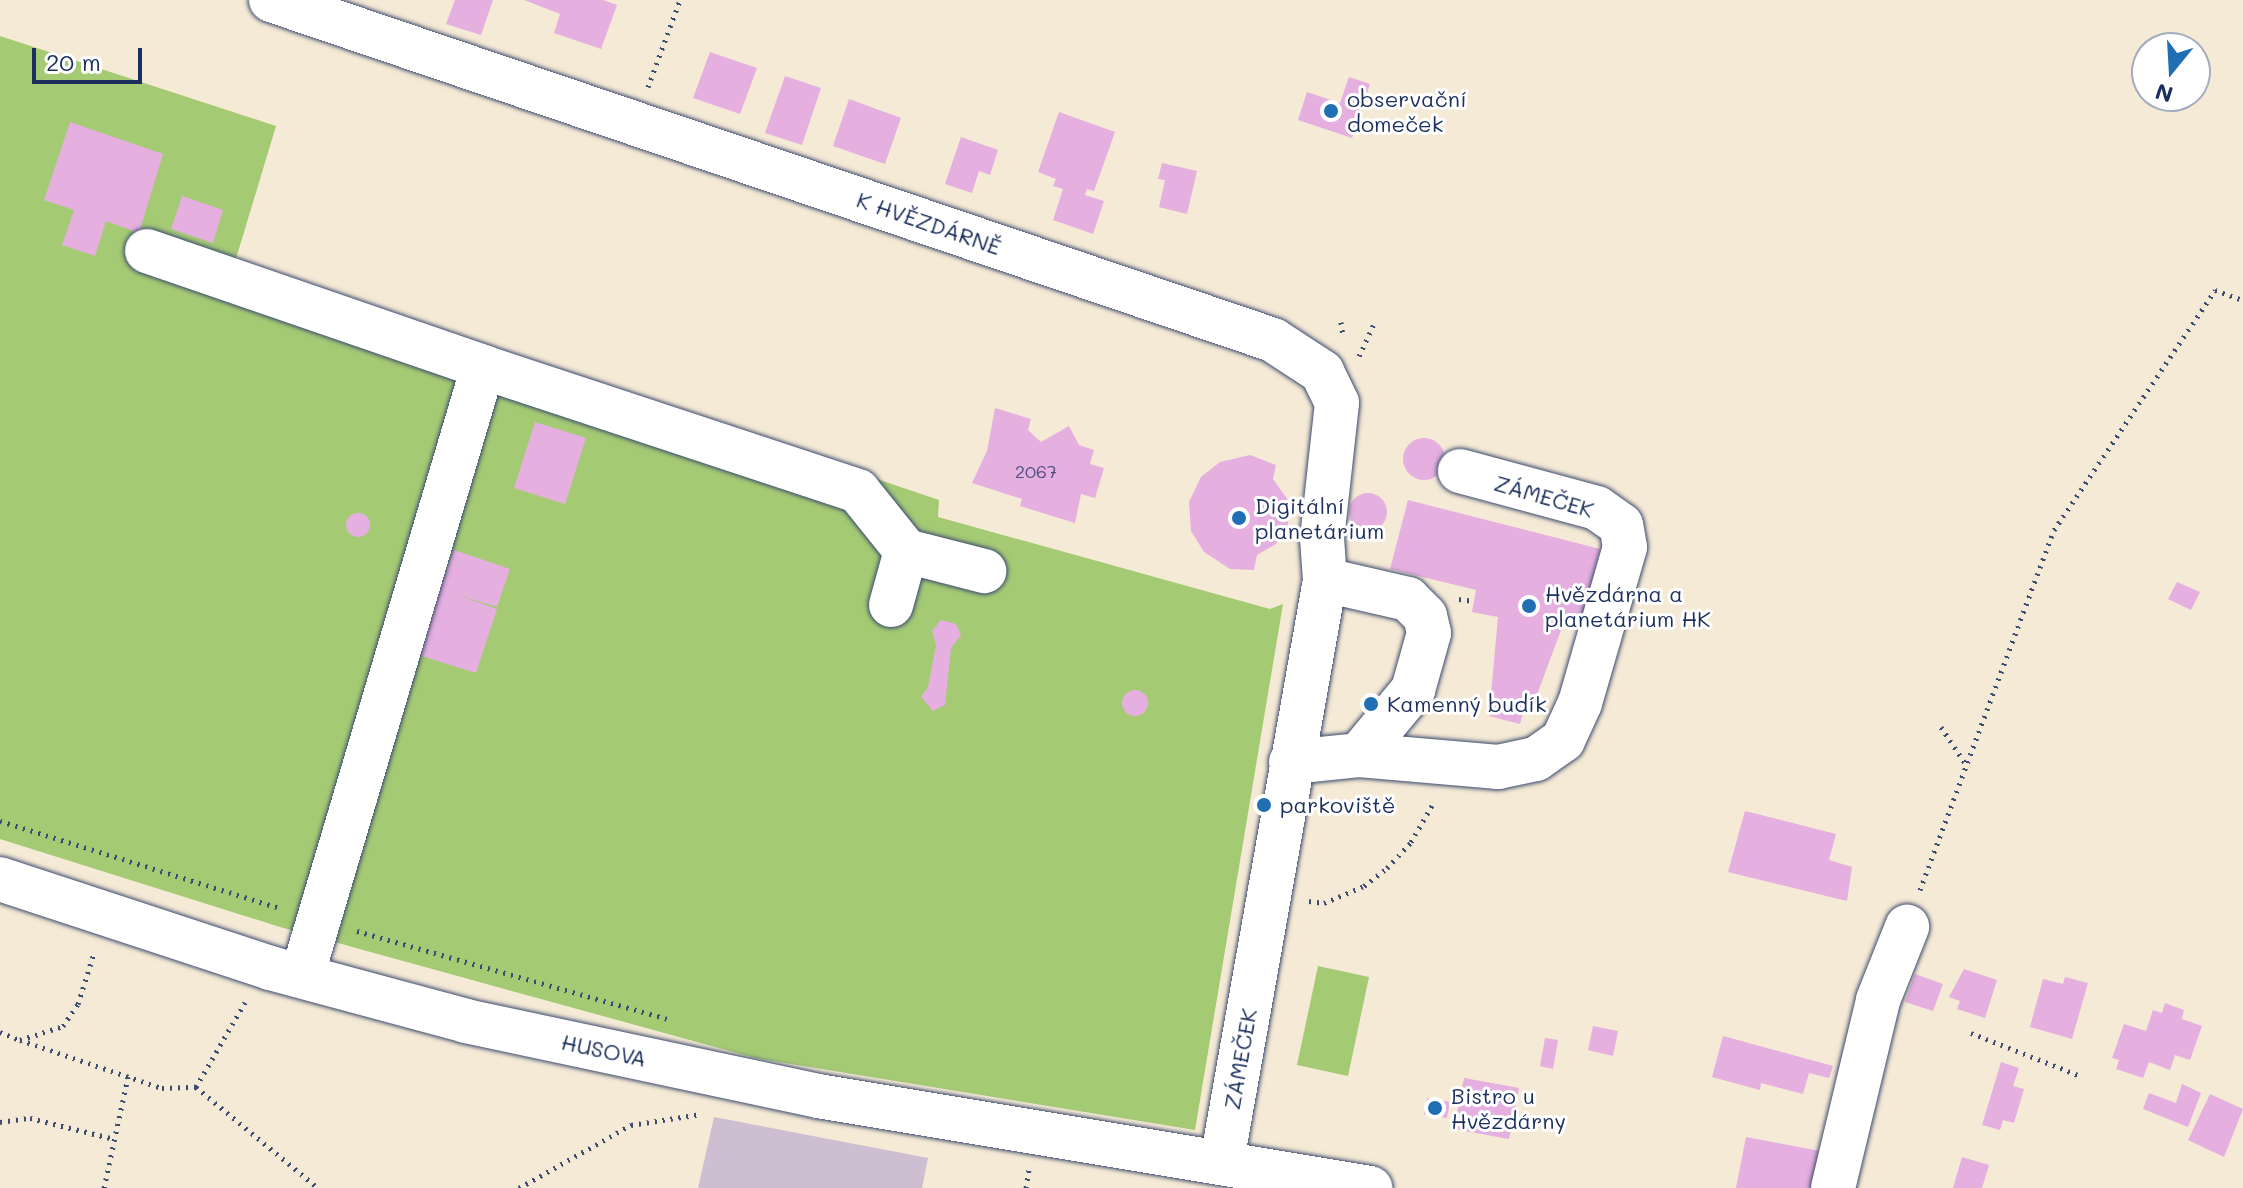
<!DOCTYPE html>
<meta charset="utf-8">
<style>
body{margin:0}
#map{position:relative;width:2243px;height:1188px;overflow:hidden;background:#f5ead5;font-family:Mali,sans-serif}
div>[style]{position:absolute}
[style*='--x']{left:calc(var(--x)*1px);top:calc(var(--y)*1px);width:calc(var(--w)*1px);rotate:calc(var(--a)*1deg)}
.industrial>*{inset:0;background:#cebed1}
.green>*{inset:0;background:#a5ca74}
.building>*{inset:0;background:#e5afe0}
.round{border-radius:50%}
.path>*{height:5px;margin-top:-2.5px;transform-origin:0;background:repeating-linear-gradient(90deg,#3c4b70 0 2px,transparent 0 8px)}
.roads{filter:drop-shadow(0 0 2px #3c4b70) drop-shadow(0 0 2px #3c4b70)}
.minor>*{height:44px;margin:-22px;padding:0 22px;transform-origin:22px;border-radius:22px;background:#fff}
.dots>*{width:22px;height:22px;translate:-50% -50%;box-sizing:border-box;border:4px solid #fff;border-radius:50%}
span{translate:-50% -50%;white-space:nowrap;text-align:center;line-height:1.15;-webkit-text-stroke:6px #fff;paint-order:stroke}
.number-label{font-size:18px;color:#4e4f7e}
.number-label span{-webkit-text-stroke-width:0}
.poi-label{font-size:22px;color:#1b2f5e}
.left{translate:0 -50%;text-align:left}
.street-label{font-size:22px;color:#1b2f5e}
.north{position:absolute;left:2131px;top:32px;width:80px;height:80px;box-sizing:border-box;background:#fff;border:2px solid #a4acbf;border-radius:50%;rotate:198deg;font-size:22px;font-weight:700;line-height:32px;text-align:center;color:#1b2f5e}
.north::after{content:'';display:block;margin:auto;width:28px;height:36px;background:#1f6fb2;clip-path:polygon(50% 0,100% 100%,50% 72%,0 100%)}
.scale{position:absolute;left:32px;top:48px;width:110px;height:36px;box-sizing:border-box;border:4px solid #1b2f5e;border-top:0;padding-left:10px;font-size:24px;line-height:28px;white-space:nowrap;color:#1b2f5e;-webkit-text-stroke:6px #fff;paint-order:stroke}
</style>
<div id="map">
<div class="industrial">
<div style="clip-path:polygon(714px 1117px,928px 1158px,922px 1188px,698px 1188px)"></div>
</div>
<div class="green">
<div style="clip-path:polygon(0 36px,276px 126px,235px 262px,939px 500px,938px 517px,1270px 609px,1283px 604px,1195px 1130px,755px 1058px,280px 927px,0 839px)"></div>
<div style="clip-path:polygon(1318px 966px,1369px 977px,1348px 1076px,1297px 1065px)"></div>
</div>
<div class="building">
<div style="clip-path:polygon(455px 0,493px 0,481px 35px,446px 24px)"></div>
<div style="clip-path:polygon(524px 0,603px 0,617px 5px,601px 49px,554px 33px,560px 14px)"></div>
<div style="clip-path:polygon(710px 52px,757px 68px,740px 114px,693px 98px)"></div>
<div style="clip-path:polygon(785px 76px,821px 88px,802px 145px,765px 133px)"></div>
<div style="clip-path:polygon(1349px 77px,1370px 84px,1352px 138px,1298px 120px,1307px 92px,1340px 103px)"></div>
<div style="clip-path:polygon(849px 99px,901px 118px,885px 164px,833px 146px)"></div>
<div style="clip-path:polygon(1059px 112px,1115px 132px,1094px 191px,1087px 189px,1085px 195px,1104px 201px,1093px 234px,1053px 220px,1063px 189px,1053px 186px,1056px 179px,1038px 172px)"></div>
<div style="clip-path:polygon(70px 122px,163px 154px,139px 233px,106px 221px,95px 256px,62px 245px,74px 210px,44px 200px)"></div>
<div style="clip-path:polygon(961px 137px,998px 150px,990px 175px,979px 171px,972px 193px,945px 184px)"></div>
<div style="clip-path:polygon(1162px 163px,1197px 171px,1187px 214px,1159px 207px,1165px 180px,1158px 179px)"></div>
<div style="clip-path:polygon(182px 196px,223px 210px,213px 243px,171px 229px)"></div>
<div style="clip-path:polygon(995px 408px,1031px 419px,1028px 430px,1041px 442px,1069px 426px,1079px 445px,1094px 450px,1090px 464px,1104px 468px,1095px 498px,1081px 494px,1075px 523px,1020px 506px,1022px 499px,972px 483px,987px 451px)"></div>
<div style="clip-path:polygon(535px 422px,586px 438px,565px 504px,514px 488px)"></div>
<div class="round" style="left:1403px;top:438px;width:42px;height:42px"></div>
<div style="clip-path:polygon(1250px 455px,1276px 465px,1273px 479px,1288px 500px,1288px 524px,1276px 544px,1257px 555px,1254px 570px,1230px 569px,1204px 552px,1191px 531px,1189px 502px,1201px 477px,1220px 462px)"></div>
<div class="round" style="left:1349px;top:493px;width:38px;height:38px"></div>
<div style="clip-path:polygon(1408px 500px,1600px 549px,1583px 618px,1567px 614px,1532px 708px,1523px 712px,1520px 724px,1489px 716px,1498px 617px,1472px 612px,1476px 590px,1390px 569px)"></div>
<div class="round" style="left:346px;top:513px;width:24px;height:24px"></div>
<div style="clip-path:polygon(454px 550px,510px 569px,497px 607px,458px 595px,497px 609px,476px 673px,415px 654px)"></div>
<div style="clip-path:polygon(2177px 582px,2200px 592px,2191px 610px,2168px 599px)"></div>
<div style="clip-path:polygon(941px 620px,956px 624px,961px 635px,951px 648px,945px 705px,933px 711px,921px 697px,928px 687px,936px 645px,932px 631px)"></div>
<div class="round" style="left:1122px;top:690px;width:26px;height:26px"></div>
<div style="clip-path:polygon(1745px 811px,1836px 834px,1829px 860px,1852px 867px,1847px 901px,1728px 872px)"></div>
<div style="clip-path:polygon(1964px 969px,1997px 980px,1985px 1018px,1957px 1009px,1960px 1001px,1949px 997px)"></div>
<div style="clip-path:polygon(1915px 974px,1943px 984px,1933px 1011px,1905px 1002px)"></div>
<div style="clip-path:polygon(2065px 977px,2088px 983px,2072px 1039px,2030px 1027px,2043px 979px,2063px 984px)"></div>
<div style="clip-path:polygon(2165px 1003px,2184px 1010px,2182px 1019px,2202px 1026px,2190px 1060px,2175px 1055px,2170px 1070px,2149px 1062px,2143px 1078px,2116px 1069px,2119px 1060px,2112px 1058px,2124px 1024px,2146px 1031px,2153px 1010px,2162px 1013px)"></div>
<div style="clip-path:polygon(1593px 1026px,1618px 1031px,1613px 1056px,1588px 1050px)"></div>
<div style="clip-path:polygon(1723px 1036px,1833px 1066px,1829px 1078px,1809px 1073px,1803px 1094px,1761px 1083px,1760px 1090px,1712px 1077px)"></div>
<div style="clip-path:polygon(1545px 1038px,1558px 1040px,1553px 1069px,1540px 1066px)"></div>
<div style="clip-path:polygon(2001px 1062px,2019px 1068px,2013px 1086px,2024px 1089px,2014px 1123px,2003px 1120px,2000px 1130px,1982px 1125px)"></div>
<div style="clip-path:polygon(1464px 1078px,1519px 1088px,1509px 1139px,1454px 1129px)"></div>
<div style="clip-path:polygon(2182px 1084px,2201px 1093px,2188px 1127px,2143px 1109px,2149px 1093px,2176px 1103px)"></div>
<div style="clip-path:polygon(2210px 1094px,2243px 1109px,2224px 1157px,2188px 1140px)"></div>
<div style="clip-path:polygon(1427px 1098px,1450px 1102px,1447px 1118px,1424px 1114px)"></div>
<div style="clip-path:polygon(1746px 1137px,1820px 1151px,1812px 1188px,1736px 1188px)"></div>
<div style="clip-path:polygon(1962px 1157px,1989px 1165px,1982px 1188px,1953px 1188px)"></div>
</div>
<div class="path">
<div style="--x:648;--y:87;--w:93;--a:-69.8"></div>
<div style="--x:1341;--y:322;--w:15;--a:82"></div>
<div style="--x:1359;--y:356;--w:35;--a:-65"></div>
<div style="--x:1459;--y:599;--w:15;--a:8"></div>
<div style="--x:1941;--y:727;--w:43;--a:56.3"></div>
<div style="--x:0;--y:821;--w:295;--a:17.3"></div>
<div style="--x:1920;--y:890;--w:384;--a:-69.6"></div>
<div style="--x:2054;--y:530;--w:289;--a:-56.1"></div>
<div style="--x:2215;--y:290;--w:30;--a:20"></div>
<div style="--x:1309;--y:901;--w:15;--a:8"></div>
<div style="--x:1324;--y:903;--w:43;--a:-23"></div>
<div style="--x:1364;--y:886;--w:29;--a:-38"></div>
<div style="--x:1387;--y:868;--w:35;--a:-47"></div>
<div style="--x:1411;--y:842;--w:46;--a:-60.1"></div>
<div style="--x:357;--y:931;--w:322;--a:15.8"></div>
<div style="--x:0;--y:1032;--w:22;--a:22"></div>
<div style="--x:20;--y:1040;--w:45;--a:-18"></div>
<div style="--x:63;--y:1026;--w:27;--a:-56"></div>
<div style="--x:78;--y:1004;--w:53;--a:-72.6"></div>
<div style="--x:1971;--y:1033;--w:118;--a:21.4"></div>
<div style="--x:20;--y:1040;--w:150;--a:18.7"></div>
<div style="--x:162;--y:1088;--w:34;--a:-2"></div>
<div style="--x:196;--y:1087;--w:98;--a:-60"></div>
<div style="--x:196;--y:1087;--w:158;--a:39.6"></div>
<div style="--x:0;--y:1122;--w:30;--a:-8"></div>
<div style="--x:30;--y:1118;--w:87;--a:14"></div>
<div style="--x:104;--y:1188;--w:114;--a:-77.8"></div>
<div style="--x:519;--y:1188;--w:129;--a:-29.4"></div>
<div style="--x:631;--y:1125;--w:71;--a:-8.9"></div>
<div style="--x:1026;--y:1188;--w:19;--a:-81"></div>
</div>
<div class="roads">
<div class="minor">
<div style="--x:271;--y:0;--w:1058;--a:18.74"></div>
<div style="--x:1273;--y:340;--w:59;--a:33.1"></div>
<div style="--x:1322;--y:372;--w:34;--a:64"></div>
<div style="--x:1337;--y:403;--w:136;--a:96.3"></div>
<div style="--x:1322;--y:538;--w:42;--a:85.9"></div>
<div style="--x:1325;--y:580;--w:590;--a:100.05"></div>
<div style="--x:147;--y:251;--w:355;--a:19"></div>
<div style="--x:483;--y:367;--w:635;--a:106.55"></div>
<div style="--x:483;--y:367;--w:395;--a:18.3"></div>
<div style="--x:858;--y:491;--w:77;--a:51.3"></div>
<div style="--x:906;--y:551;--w:81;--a:14.4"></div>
<div style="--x:891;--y:605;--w:56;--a:-74.5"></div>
<div style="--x:1359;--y:755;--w:140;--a:4.9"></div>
<div style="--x:1498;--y:767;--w:39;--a:-12"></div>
<div style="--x:1536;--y:759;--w:33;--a:-35"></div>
<div style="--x:1563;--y:740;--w:41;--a:-65.3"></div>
<div style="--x:1580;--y:703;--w:162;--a:-73.9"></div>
<div style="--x:1625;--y:547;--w:22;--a:-100"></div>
<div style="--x:1621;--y:525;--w:29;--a:-145"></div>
<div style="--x:1597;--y:508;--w:142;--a:-164.9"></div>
<div style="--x:1291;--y:762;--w:68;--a:-5.9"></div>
<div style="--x:1359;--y:755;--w:85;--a:-50.3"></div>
<div style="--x:1413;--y:690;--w:59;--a:-74.3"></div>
<div style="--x:1429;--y:633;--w:17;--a:-103"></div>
<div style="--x:1425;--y:616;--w:24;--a:-135"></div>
<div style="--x:1408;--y:599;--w:85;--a:-167.1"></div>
<div style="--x:0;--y:879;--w:284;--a:18.2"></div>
<div style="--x:270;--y:968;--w:203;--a:15.1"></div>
<div style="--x:466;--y:1021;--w:360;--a:12"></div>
<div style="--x:818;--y:1096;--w:560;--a:9.46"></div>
<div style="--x:1833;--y:1188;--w:193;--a:-76.5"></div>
<div style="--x:1878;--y:1000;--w:79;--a:-68.3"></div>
</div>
</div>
<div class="dots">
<div style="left:1331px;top:111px;background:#1f6fb2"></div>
<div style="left:1239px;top:518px;background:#1f6fb2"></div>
<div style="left:1529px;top:606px;background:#1f6fb2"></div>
<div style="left:1371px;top:704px;background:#1f6fb2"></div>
<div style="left:1264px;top:805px;background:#1f6fb2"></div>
<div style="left:1435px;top:1108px;background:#1f6fb2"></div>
</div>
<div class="number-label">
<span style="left:1036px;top:471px">2067</span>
</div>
<div class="poi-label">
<span class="left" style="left:1347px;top:111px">observační<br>domeček</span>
<span class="left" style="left:1255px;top:518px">Digitální<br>planetárium</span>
<span class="left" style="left:1545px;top:606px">Hvězdárna a<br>planetárium HK</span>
<span class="left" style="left:1387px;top:704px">Kamenný budík</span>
<span class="left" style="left:1280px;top:805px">parkoviště</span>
<span class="left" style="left:1451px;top:1108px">Bistro u<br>Hvězdárny</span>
</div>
<div class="street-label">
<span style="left:929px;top:223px;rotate:19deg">K HVĚZDÁRNĚ</span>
<span style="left:1544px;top:496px;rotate:16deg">ZÁMEČEK</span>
<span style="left:604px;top:1050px;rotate:12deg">HUSOVA</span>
<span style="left:1240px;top:1059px;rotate:-80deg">ZÁMEČEK</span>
</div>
<div class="north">N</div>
<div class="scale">20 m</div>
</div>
